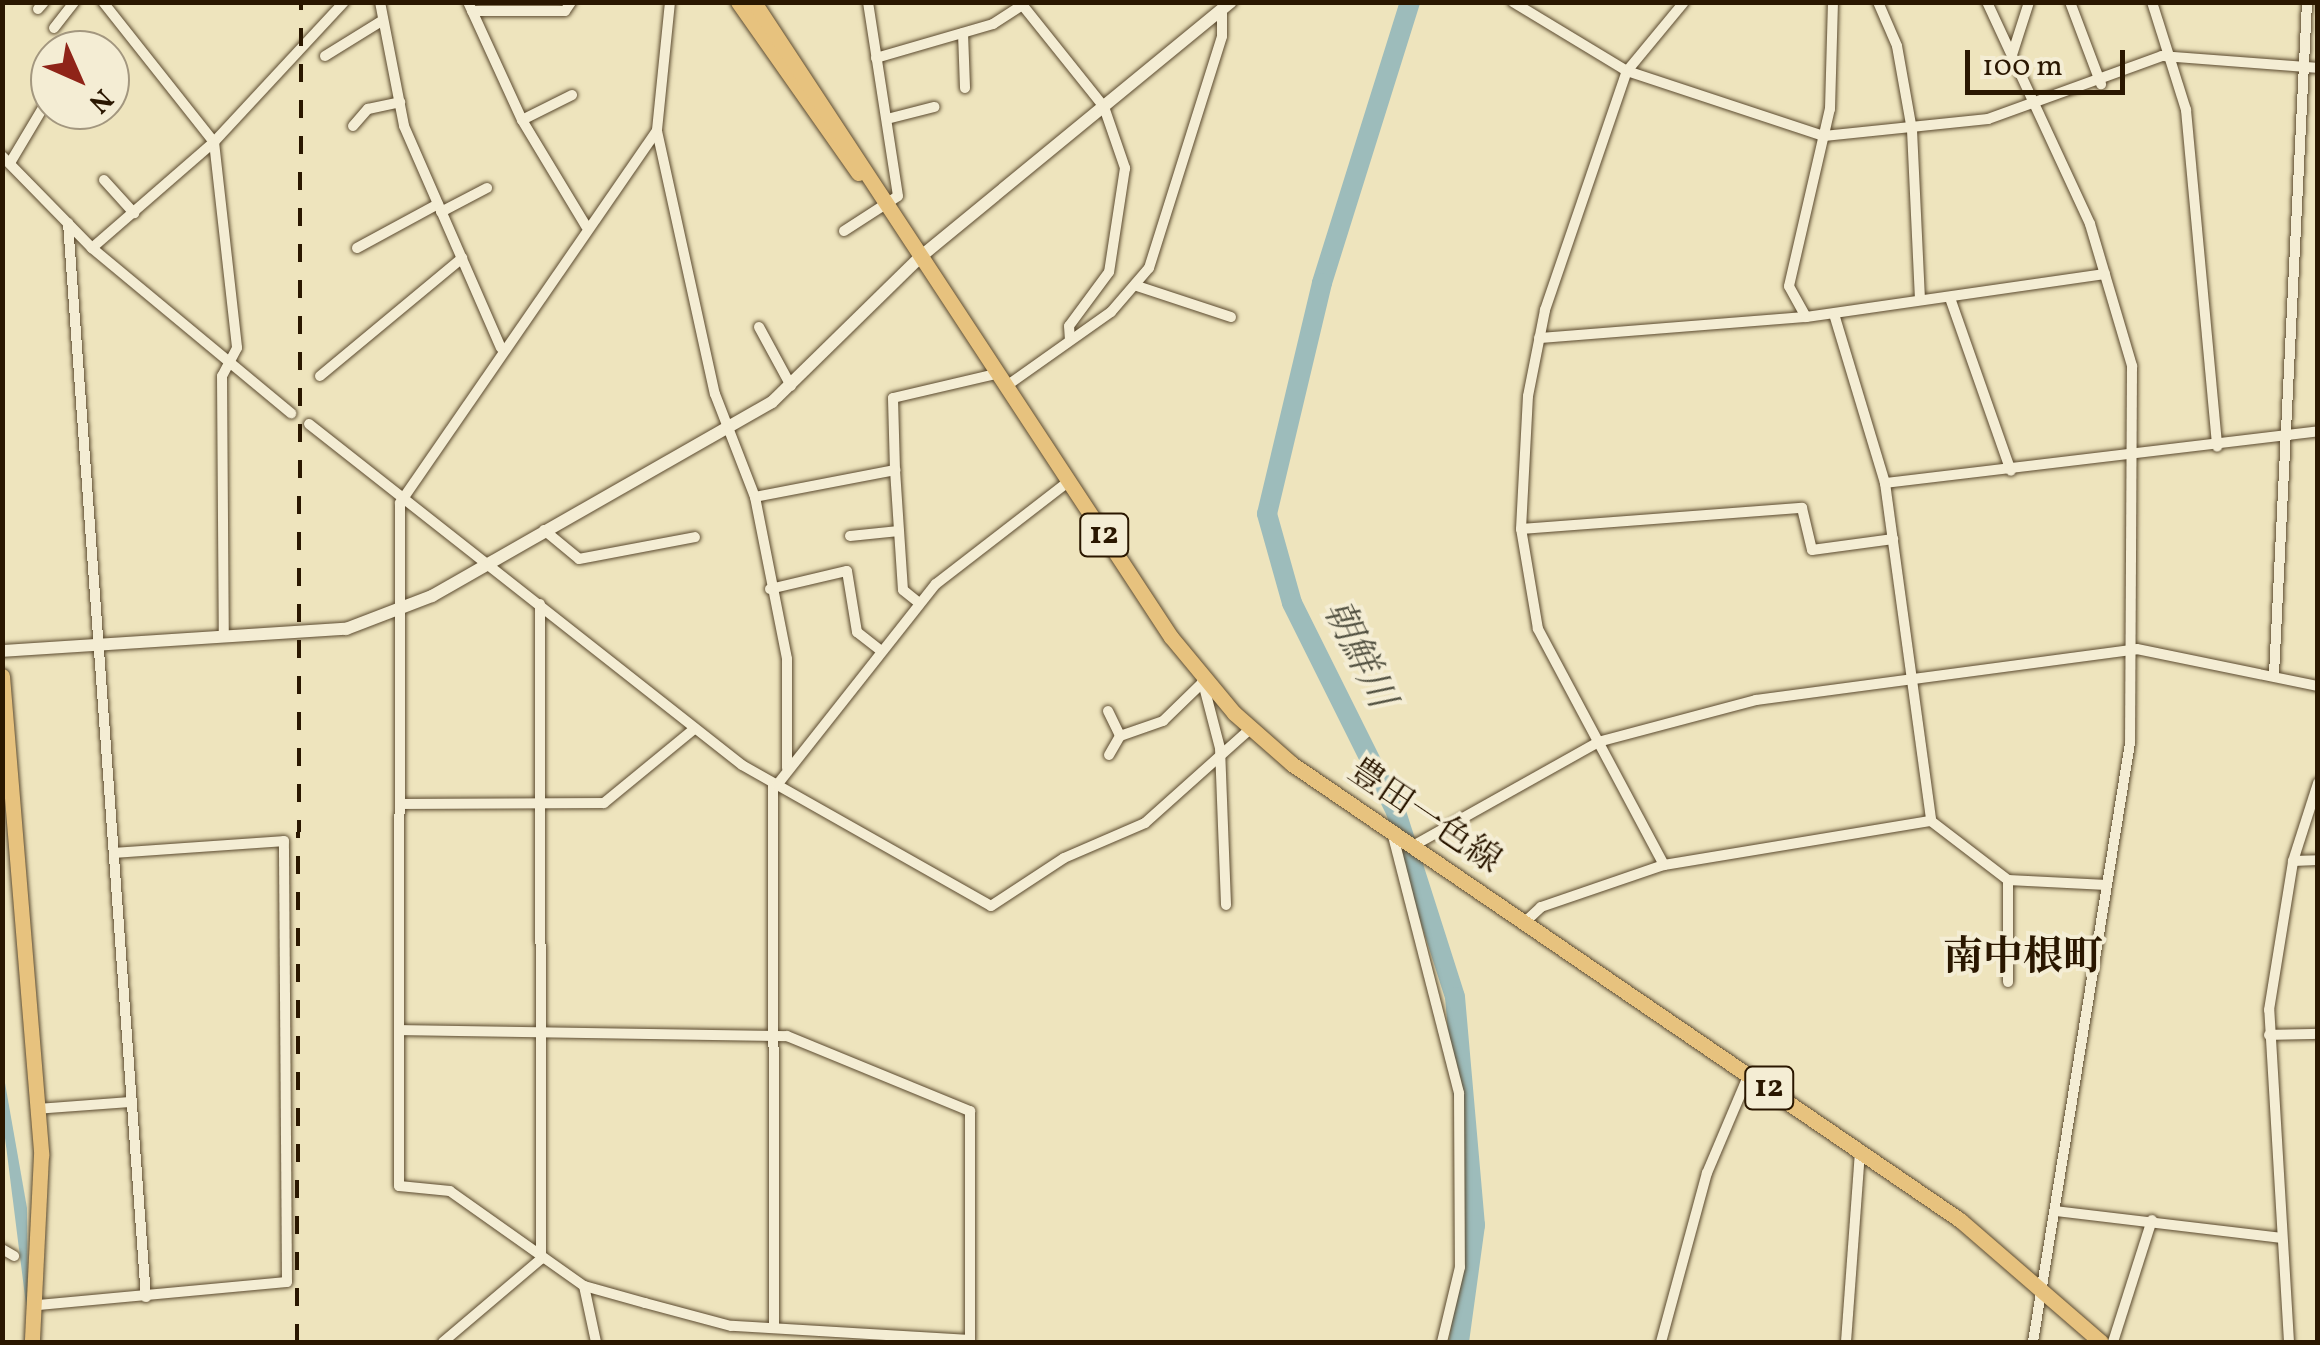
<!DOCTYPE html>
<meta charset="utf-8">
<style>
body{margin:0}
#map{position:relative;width:2320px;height:1345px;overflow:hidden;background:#eee4bd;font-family:Vollkorn,"Noto Serif JP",serif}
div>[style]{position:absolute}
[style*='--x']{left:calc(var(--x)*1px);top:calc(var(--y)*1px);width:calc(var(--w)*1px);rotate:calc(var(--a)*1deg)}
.water>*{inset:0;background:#9dbcbb}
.river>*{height:20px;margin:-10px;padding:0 10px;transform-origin:10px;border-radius:10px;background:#9dbcbb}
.roads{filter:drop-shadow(0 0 2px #5b4a2f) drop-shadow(0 0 2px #5b4a2f)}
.minor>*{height:10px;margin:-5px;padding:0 5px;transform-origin:5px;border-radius:5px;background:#f4edd4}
.tertiary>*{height:12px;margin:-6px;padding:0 6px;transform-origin:6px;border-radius:6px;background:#f4edd4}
.primary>*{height:15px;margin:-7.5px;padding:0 7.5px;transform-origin:7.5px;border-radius:7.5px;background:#e7c27e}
.rail>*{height:4px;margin-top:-2px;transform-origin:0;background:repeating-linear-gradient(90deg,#2a1700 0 18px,transparent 0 36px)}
span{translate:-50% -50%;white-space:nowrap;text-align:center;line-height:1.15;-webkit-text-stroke:8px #f4edd4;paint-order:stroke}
.shield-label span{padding:2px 8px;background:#f4edd4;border:2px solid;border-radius:8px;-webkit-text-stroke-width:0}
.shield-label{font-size:32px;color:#2a1700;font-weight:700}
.street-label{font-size:35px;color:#2a1700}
.water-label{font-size:38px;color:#525141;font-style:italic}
.quarter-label{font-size:40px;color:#2a1700;font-weight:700}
.frame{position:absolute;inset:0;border:5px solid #2a1700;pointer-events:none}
.north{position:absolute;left:30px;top:30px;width:100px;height:100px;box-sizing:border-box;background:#f4edd4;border:2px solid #a3977f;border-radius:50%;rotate:135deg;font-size:28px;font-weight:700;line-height:40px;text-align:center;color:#2a1700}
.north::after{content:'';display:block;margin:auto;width:35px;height:45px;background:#8f2418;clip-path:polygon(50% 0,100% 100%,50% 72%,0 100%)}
.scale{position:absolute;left:1965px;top:50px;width:160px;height:45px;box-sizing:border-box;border:5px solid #2a1700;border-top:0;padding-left:12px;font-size:30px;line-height:35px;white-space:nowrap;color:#2a1700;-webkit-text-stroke:8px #f4edd4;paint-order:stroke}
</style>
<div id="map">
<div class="water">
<div style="clip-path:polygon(2px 1066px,27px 1208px,28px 1320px,3px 1122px)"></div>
</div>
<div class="river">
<div style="--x:1410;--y:2;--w:294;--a:107.4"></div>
<div style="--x:1322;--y:283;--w:237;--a:103.4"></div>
<div style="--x:1267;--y:514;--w:92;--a:74.3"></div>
<div style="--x:1292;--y:603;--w:233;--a:63.5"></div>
<div style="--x:1396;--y:812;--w:194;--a:72.3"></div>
<div style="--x:1455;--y:997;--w:229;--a:85"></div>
<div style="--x:1475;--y:1225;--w:118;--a:97.8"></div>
</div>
<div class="roads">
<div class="minor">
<div style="--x:103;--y:2;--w:179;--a:51.6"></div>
<div style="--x:214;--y:142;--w:207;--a:83.6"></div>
<div style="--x:237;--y:348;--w:32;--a:118"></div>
<div style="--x:222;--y:376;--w:261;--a:89.6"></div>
<div style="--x:380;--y:2;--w:126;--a:79"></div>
<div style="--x:404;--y:126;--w:242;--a:66.4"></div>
<div style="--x:468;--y:2;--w:130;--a:65.4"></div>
<div style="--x:522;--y:120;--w:124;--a:58.9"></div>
<div style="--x:670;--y:2;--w:130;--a:95.8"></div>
<div style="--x:657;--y:131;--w:269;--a:77.6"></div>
<div style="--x:715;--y:394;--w:110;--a:68.8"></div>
<div style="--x:755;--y:497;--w:165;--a:78.8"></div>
<div style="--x:787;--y:659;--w:109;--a:90"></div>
<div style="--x:1020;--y:2;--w:134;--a:51.3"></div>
<div style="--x:1104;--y:107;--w:65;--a:71"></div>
<div style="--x:1125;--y:168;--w:105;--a:98.7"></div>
<div style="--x:1109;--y:272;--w:67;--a:126.5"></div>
<div style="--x:1069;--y:326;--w:14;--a:86"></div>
<div style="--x:1513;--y:2;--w:133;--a:31.2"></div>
<div style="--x:1627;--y:71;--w:207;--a:18.3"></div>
<div style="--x:1824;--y:136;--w:165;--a:-5.9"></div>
<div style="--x:1988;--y:119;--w:185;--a:-19.9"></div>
<div style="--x:2162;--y:56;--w:156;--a:4.4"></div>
<div style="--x:1878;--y:2;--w:48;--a:66.6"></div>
<div style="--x:1897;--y:46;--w:85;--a:79.9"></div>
<div style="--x:1912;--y:130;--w:169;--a:87.3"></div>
<div style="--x:1987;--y:2;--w:245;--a:65.1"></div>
<div style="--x:2090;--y:224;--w:148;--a:73.5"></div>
<div style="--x:2132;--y:366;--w:377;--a:90.3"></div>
<div style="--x:2130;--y:743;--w:607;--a:99.2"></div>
<div style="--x:2070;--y:2;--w:88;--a:69.3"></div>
<div style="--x:2152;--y:2;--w:113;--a:72.5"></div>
<div style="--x:2186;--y:110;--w:338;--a:84.7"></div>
<div style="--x:38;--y:9;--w:9;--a:-49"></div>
<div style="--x:472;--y:11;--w:93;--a:0"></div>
<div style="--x:565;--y:11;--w:11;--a:-56"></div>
<div style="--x:54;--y:28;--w:33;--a:-52"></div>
<div style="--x:963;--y:33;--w:55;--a:87.9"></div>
<div style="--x:2012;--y:55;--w:56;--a:-72.2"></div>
<div style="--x:325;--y:56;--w:68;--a:-31.8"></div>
<div style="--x:876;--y:58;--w:122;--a:-16.2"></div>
<div style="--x:993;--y:24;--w:35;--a:-33"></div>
<div style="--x:887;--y:119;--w:49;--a:-14.3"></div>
<div style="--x:522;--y:120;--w:56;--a:-26.6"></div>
<div style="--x:353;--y:126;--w:23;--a:-49"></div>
<div style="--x:368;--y:109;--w:33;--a:-12"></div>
<div style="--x:2;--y:156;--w:129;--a:45.6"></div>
<div style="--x:92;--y:248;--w:259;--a:39.7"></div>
<div style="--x:10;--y:163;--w:78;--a:-59.2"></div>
<div style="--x:104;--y:180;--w:45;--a:47.7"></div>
<div style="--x:441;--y:212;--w:52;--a:-27.6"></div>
<div style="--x:68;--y:223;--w:1077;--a:85.85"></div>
<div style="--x:844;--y:231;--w:64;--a:-32.9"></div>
<div style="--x:898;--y:196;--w:196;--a:-98.8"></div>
<div style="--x:92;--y:248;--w:162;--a:-41"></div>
<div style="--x:214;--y:142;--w:191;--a:-47.1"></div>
<div style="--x:357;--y:248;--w:92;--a:-28.5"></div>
<div style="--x:1137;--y:286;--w:99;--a:18.3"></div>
<div style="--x:1950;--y:298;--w:183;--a:70.6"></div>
<div style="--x:1834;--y:314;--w:177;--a:73.2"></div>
<div style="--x:1885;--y:483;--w:341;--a:82.2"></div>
<div style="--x:1806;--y:317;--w:35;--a:-119"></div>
<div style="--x:1789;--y:286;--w:182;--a:-77"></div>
<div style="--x:1830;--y:109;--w:107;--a:-88.4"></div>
<div style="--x:759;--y:327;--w:67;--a:61.5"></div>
<div style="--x:1539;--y:338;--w:268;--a:-4.5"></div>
<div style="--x:1806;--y:317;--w:302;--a:-8.2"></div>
<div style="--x:320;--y:376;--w:185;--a:-39.7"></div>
<div style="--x:1005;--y:387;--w:130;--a:-35.3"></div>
<div style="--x:1111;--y:312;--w:58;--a:-49.2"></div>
<div style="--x:1149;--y:268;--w:243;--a:-72.5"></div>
<div style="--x:1222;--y:36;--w:25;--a:-90"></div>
<div style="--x:309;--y:424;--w:551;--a:38.22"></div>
<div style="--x:742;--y:765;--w:286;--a:29.5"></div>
<div style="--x:991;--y:906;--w:87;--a:-33.3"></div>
<div style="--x:1064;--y:858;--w:88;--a:-23.4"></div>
<div style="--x:1145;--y:823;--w:141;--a:-41.8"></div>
<div style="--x:895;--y:470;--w:72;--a:-91.6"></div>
<div style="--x:893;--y:398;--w:106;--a:-13.1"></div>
<div style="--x:1885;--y:483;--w:436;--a:-6.8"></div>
<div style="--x:755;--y:497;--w:143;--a:-10.9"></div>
<div style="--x:895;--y:470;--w:120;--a:86.2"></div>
<div style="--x:903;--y:590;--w:19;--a:39"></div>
<div style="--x:1521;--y:529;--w:282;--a:-4.3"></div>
<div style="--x:1802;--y:508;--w:43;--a:76.6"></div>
<div style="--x:1812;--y:550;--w:82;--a:-7.7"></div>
<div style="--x:544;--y:530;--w:45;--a:39.6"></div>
<div style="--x:579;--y:559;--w:118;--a:-10.7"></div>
<div style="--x:850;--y:536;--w:49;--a:-5.8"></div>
<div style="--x:770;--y:589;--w:79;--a:-13.2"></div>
<div style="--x:847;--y:571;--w:62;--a:80.7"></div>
<div style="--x:857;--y:632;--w:29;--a:38"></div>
<div style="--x:2274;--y:675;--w:674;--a:-87.19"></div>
<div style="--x:1202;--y:679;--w:71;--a:75.4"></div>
<div style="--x:1220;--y:748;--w:157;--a:87.8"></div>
<div style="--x:1108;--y:711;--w:28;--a:64"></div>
<div style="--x:1120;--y:736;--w:46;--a:-19.2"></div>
<div style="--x:1163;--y:721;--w:53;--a:-44.2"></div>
<div style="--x:1109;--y:755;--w:22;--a:-60"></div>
<div style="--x:773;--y:783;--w:543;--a:89.89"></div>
<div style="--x:777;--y:785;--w:256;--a:-51.7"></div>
<div style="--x:936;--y:584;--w:167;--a:-37.7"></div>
<div style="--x:400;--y:804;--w:204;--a:-0.3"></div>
<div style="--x:604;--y:803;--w:115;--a:-39.4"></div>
<div style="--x:1392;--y:832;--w:269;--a:75.6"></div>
<div style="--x:1459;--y:1093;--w:174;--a:89.7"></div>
<div style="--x:1460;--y:1267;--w:77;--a:103.5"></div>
<div style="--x:1413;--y:846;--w:212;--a:-29.3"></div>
<div style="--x:1598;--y:742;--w:163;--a:-14.9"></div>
<div style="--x:1756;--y:700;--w:384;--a:-7.6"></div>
<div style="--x:2137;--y:649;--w:185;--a:11.6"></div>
<div style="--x:2293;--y:861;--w:25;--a:-2"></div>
<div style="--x:1664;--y:865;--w:268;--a:-118.1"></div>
<div style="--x:1538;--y:629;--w:101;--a:-99.6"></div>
<div style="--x:1521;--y:529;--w:133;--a:-87"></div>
<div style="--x:1528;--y:396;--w:88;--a:-78.8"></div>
<div style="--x:1545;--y:310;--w:253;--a:-71.1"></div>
<div style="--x:1627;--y:71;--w:89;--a:-50.4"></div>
<div style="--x:2008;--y:880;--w:99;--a:2.9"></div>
<div style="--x:1525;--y:922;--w:22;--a:-43"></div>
<div style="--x:1541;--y:907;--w:130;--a:-18.9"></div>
<div style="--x:1664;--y:865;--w:271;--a:-9.4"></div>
<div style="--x:1931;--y:821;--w:97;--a:37.5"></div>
<div style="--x:2008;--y:880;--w:102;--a:90"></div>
<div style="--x:400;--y:1030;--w:387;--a:0.9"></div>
<div style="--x:787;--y:1036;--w:198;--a:22.3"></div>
<div style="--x:970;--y:1111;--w:229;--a:90"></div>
<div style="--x:970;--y:1340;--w:239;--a:-176.6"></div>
<div style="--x:731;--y:1326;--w:89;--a:-165"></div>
<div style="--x:645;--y:1303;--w:63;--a:-164.4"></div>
<div style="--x:584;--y:1286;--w:164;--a:-144.7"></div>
<div style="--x:450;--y:1191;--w:51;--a:-174.4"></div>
<div style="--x:399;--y:1186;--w:683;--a:-89.92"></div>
<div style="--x:400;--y:503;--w:452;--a:-55.4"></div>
<div style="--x:2269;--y:1035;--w:49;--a:-1.2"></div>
<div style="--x:36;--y:1109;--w:96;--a:-4.2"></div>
<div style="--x:2055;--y:1211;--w:228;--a:6.8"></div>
<div style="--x:2;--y:1249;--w:14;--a:30"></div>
<div style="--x:584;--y:1286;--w:57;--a:77.9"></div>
<div style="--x:38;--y:1305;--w:250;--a:-5.3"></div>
<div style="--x:287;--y:1282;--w:441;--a:-90.4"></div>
<div style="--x:284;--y:841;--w:170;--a:176"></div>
<div style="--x:443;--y:1342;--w:128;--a:-40.3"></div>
<div style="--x:541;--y:1259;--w:655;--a:-90.09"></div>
<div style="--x:1661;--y:1342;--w:175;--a:-74.8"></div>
<div style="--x:1707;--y:1173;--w:108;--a:-67"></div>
<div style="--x:1846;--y:1342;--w:193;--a:-85.8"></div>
<div style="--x:2113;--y:1342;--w:128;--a:-72.3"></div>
<div style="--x:2289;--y:1342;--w:333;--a:-93.4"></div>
<div style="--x:2269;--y:1010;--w:151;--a:-80.8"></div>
<div style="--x:2293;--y:861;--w:82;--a:-72.2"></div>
</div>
<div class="tertiary">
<div style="--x:2;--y:651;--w:345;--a:-3.7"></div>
<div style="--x:346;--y:629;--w:92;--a:-21"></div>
<div style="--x:432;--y:596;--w:391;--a:-29.7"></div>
<div style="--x:772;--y:402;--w:206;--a:-44.4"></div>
<div style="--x:919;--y:258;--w:404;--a:-39.4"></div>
</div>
<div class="primary">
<div style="--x:738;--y:2;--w:209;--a:54.9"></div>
<div style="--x:754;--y:2;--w:760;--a:56.71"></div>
<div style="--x:1171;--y:637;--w:99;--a:50.3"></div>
<div style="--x:1234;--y:713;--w:77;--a:41.3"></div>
<div style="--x:1292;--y:764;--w:809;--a:34.32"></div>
<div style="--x:1960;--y:1220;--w:186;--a:40.9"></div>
<div style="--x:2;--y:676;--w:481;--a:85.3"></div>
<div style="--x:41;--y:1155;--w:187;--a:92.8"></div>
</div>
</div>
<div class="rail">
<div style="--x:297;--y:1342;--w:1340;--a:-89.83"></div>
</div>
<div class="shield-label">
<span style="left:1104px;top:535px">12</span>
<span style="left:1769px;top:1088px">12</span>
</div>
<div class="street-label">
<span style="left:1424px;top:817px;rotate:34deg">豊田一色線</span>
</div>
<div class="water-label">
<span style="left:1357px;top:655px;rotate:64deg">朝鮮川</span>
</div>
<div class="quarter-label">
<span style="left:2023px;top:959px">南中根町</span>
</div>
<div class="frame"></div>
<div class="north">N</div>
<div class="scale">100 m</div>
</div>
